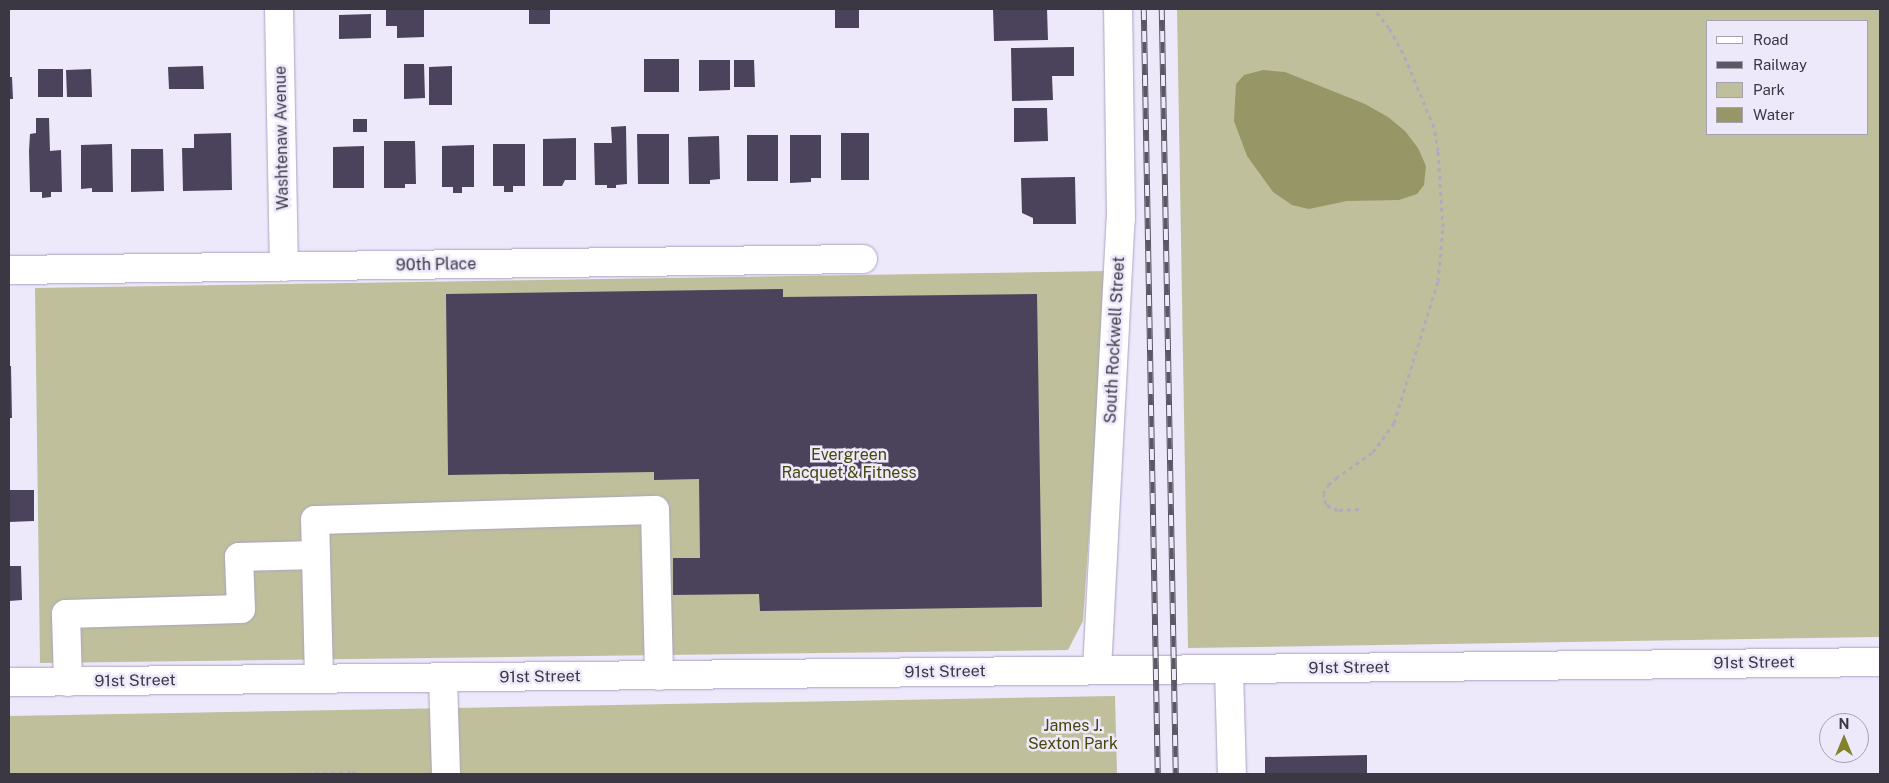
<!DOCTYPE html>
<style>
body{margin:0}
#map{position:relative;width:1889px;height:783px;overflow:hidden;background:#eee8fb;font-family:"Public Sans",sans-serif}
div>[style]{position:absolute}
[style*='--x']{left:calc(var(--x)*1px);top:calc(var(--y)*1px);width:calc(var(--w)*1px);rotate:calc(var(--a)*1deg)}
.green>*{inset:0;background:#bfbf9c}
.water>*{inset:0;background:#969667}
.building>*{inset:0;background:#4b425c}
.path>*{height:3px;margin-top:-1.5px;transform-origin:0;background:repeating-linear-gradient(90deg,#b0abbc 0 4px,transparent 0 8px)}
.roads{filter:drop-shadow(0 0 1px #aca2c0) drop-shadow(0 0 1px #aca2c0)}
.minor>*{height:28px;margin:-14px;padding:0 14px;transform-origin:14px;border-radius:14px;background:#fff}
.rail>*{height:5.5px;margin-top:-2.75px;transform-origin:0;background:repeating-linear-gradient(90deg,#eee8fb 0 11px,#5b5764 0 22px);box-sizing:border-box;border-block:1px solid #5b5764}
span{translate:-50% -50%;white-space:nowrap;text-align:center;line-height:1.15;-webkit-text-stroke:5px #eee8fb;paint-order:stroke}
.street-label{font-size:16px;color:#3b3743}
.park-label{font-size:16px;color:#48470b}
.frame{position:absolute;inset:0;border:10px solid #3b3743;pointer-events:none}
.legend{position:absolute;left:1706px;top:20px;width:162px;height:115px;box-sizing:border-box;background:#eee8fb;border:1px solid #a6a1b1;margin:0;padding:6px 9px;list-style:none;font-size:15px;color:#3b3743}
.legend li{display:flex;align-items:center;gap:10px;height:25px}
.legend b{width:25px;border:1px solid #a6a1b1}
.north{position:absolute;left:1819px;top:713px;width:50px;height:50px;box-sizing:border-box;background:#eee8fb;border:1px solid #a6a1b1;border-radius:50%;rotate:0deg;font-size:14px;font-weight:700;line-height:20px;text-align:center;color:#3b3743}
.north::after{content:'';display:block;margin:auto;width:18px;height:22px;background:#83822a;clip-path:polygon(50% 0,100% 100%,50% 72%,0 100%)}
</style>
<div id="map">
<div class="green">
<div style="clip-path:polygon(evenodd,1177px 9px,1880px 9px,1880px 637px,1188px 648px,1177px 9px,1708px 21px,1868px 21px,1868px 134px,1708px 134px,1708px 21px)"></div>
<div style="clip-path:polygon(1107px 271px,1083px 621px,1068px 650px,40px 663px,35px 288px)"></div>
<div style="clip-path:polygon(1115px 696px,1117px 774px,9px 774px,9px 716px)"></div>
</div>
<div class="water">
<div style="clip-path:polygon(1263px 70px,1285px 72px,1365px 104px,1388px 117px,1405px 131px,1418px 148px,1426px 166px,1424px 185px,1417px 194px,1399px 200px,1347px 201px,1309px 209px,1292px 205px,1273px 192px,1247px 156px,1234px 121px,1236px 84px,1244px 75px)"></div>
</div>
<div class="building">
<div style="clip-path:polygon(386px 9px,424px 9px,424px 37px,397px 38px,397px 26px,386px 26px)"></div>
<div style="clip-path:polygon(529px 9px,550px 9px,550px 24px,529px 24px)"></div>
<div style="clip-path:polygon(835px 9px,859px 9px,859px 28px,835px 28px)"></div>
<div style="clip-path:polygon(993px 9px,1047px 9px,1048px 40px,994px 41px)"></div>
<div style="clip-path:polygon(371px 14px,371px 38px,339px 39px,339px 15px)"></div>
<div style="clip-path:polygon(1074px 47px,1074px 76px,1052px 76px,1053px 100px,1012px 101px,1011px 48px)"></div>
<div style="clip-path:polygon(644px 59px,679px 59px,679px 92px,644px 92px)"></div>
<div style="clip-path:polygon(699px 60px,730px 60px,730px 90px,699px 91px)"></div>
<div style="clip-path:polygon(734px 60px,754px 60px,755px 87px,734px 87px)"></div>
<div style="clip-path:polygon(404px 64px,424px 64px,425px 98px,404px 99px)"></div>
<div style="clip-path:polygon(203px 66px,204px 89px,169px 89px,168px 67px)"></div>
<div style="clip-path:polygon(452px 66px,452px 105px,429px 105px,429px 67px)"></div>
<div style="clip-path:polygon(38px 69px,63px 69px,63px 97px,38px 97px)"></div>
<div style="clip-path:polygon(91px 69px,92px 97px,67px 97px,66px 70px)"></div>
<div style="clip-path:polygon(9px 77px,12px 77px,13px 99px,9px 99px)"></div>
<div style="clip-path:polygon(1014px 108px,1047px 108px,1048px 141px,1014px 142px)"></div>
<div style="clip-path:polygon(36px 118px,49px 118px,50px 151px,61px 150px,62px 192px,51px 192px,51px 197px,42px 198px,42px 192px,30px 192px,29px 151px,30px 134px,36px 133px)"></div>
<div style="clip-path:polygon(353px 119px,367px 119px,367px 132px,353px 132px)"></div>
<div style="clip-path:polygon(626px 126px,627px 184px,616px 185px,616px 188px,607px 188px,607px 185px,595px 185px,594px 143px,612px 143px,611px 127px)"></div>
<div style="clip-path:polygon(231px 133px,232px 190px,183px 191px,182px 148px,194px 148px,194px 134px)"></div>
<div style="clip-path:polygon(841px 133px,869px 133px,869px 180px,841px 180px)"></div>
<div style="clip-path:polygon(637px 134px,669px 134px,669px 184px,638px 184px)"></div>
<div style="clip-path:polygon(747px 135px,778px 135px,778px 181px,747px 181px)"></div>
<div style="clip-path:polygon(790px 135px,821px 135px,821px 178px,811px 178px,811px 182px,790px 183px)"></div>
<div style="clip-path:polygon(719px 136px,720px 179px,710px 180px,710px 184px,689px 184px,688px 137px)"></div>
<div style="clip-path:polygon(576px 138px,576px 180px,565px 180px,562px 186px,543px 186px,543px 139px)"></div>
<div style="clip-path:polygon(384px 141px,415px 141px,416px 184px,405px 184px,405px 188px,384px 188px)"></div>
<div style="clip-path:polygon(112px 144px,113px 192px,92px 192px,92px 188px,81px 189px,81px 145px)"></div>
<div style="clip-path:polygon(493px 144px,525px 144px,525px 186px,513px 186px,513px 192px,504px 192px,504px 186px,493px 186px)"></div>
<div style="clip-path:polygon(474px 145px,474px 187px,462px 187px,462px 193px,453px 193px,453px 187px,442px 187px,442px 146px)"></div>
<div style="clip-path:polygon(364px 146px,364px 188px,333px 188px,333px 147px)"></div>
<div style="clip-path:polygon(131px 149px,163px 149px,164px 191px,131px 192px)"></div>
<div style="clip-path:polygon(1075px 177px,1076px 224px,1033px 224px,1033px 218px,1022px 213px,1021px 178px)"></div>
<div style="clip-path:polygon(783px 289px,783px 297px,1037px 294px,1042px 607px,760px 611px,759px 594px,673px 595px,673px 558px,700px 558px,699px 479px,654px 480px,654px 472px,448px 475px,446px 294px)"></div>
<div style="clip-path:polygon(9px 366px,11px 366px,12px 418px,9px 418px)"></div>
<div style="clip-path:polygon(9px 490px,34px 490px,34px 521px,9px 522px)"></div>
<div style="clip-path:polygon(9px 566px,21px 566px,22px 600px,9px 601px)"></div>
<div style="clip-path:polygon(1367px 755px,1367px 774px,1265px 774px,1265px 757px)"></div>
</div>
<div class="path">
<div style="--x:1359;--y:509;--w:21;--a:177"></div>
<div style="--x:1338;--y:510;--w:9;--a:-159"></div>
<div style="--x:1330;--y:507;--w:5;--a:-143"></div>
<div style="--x:1326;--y:504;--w:10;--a:-107"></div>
<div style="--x:1323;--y:494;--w:10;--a:-61"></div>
<div style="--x:1328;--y:485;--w:11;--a:-41"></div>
<div style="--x:1336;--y:478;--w:45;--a:-35.1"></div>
<div style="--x:1373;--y:452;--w:36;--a:-54"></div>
<div style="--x:1394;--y:423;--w:149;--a:-72.8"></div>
<div style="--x:1438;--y:281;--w:54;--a:-84.7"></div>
<div style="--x:1443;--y:227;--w:76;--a:-93.8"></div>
<div style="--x:1438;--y:151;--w:24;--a:-99"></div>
<div style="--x:1434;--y:127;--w:80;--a:-112.7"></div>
<div style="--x:1403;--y:53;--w:29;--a:-119"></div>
<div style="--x:1389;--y:28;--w:24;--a:-128"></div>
<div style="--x:291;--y:774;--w:61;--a:-1.9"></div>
<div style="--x:352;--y:772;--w:7;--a:16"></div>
</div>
<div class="roads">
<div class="minor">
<div style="--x:279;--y:9;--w:258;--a:88.9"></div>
<div style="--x:9;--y:270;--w:854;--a:-0.74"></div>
<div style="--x:1229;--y:669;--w:105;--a:88.4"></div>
<div style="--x:1097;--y:670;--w:452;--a:-87"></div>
<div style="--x:1121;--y:219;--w:210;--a:-90.8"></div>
<div style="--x:443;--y:678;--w:96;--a:88.2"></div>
<div style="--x:319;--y:679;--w:159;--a:-91.4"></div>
<div style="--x:315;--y:520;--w:340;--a:-1.7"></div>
<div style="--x:655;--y:510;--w:166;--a:88.6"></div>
<div style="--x:9;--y:682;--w:1871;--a:-0.61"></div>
<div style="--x:68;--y:682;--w:68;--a:-91.7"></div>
<div style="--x:66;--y:614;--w:175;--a:-1.6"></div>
<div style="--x:241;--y:609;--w:52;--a:-92.2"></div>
<div style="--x:239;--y:557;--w:77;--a:-1.5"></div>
</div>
</div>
<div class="rail">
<div style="--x:1144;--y:9;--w:765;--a:88.95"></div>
<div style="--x:1162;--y:9;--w:765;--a:88.95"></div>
</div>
<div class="street-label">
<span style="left:282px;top:138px;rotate:-91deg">Washtenaw Avenue</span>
<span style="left:436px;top:265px;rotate:-1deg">90th Place</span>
<span style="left:1115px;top:340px;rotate:-87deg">South Rockwell Street</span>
<span style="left:1754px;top:663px;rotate:-1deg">91st Street</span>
<span style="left:1349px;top:668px;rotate:-1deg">91st Street</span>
<span style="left:945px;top:672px;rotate:-1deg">91st Street</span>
<span style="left:540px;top:677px;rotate:-1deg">91st Street</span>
<span style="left:135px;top:681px;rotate:-1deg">91st Street</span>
</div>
<div class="park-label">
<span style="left:849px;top:464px">Evergreen<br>Racquet &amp; Fitness</span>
<span style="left:1073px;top:735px">James J.<br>Sexton Park</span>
</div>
<div class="frame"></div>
<ul class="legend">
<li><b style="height:6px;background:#fff"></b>Road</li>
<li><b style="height:6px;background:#5b5764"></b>Railway</li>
<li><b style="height:14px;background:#bfbf9c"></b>Park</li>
<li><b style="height:14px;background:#969667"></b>Water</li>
</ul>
<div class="north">N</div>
</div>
